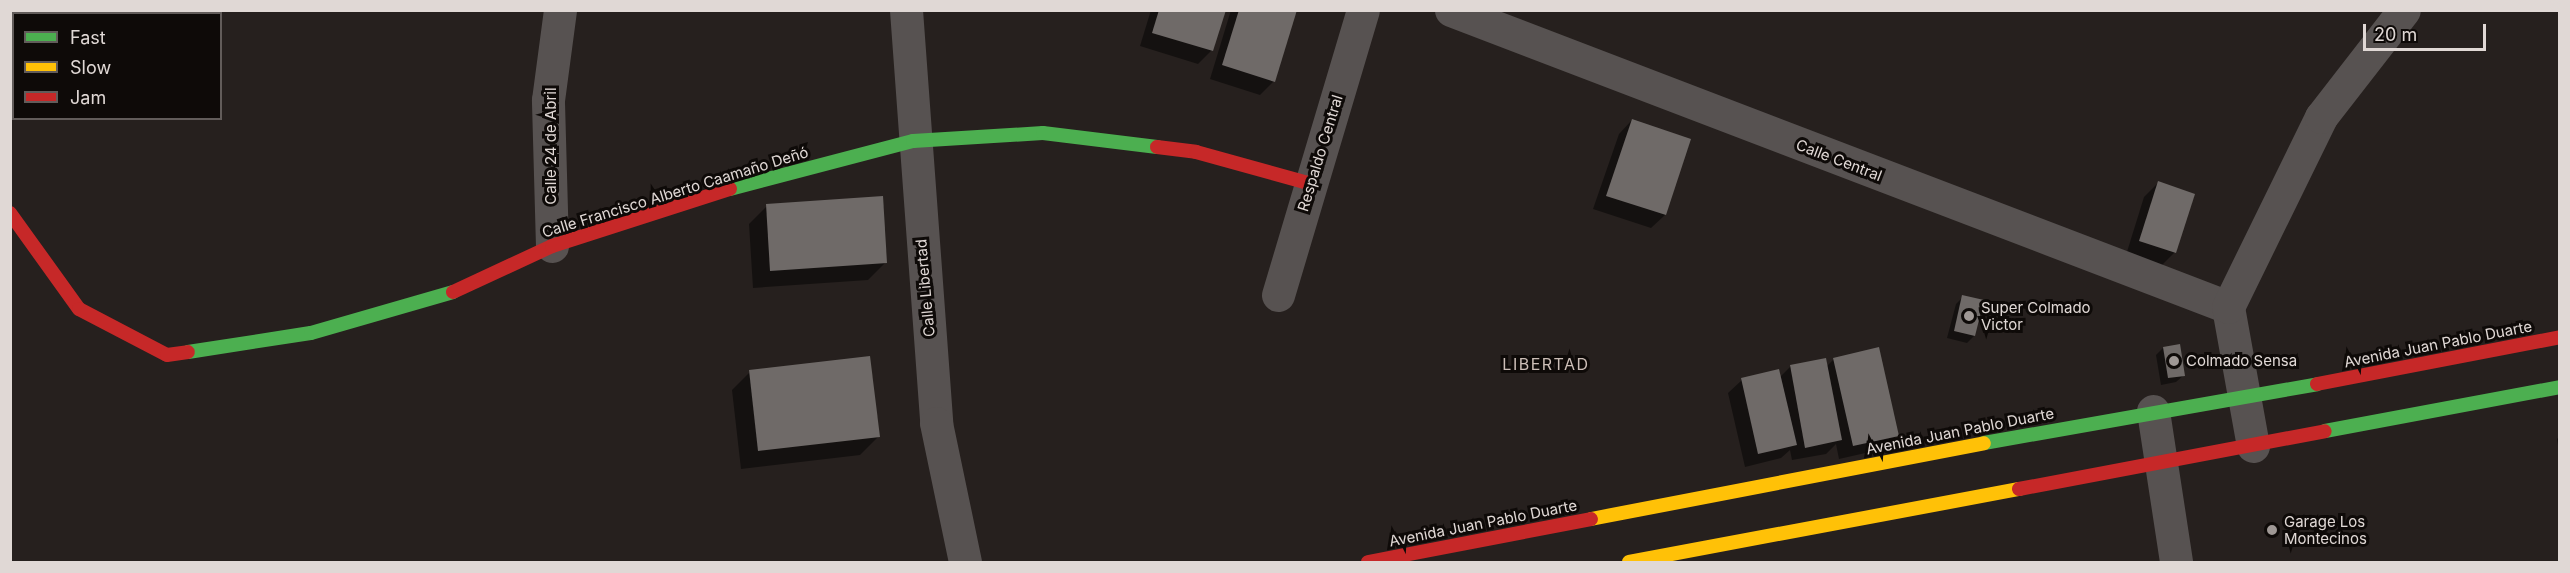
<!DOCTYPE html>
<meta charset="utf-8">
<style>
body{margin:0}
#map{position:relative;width:2570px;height:573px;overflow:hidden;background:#26201e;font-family:Inter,sans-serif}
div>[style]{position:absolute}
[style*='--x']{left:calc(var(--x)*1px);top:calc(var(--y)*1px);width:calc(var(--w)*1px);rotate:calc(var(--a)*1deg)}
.shadow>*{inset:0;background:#0007}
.building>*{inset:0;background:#6f6a68}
.street>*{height:33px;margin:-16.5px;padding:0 16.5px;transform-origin:16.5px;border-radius:16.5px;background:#575251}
.fast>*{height:14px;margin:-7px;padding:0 7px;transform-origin:7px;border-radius:7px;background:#4caf50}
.slow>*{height:14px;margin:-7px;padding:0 7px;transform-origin:7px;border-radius:7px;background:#ffc107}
.jam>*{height:14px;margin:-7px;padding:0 7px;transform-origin:7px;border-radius:7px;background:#c62828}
.dots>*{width:16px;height:16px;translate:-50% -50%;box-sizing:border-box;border:3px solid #0e0a08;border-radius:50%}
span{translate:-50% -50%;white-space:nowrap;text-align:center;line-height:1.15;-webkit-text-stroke:6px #0e0a08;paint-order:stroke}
.street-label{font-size:15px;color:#e0d8d5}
.poi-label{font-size:15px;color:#e0d8d5}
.left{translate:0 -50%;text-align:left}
.neighbourhood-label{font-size:16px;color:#ccbeb7;letter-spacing:1.5px}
.frame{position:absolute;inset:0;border:12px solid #e0d8d5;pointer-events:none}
.legend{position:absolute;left:12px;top:12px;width:210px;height:108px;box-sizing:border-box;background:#0e0a08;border:2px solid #625c5a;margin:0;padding:8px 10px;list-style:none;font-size:18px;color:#e0d8d5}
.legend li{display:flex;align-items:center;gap:12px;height:30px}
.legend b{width:30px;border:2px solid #625c5a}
.scale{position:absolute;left:2363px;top:24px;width:123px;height:27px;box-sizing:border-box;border:3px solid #e0d8d5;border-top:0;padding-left:8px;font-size:18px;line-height:21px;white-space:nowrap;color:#e0d8d5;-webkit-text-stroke:4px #0e0a08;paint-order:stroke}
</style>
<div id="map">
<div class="shadow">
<div style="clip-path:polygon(1151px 10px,1224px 10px,1212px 50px,1198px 64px,1140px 46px)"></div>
<div style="clip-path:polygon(1231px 10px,1296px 10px,1274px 81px,1260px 95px,1210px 79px)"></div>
<div style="clip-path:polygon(1632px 120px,1665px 215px,1651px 228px,1593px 209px,1619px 134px)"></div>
<div style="clip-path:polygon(2158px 183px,2175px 252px,2161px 266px,2126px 255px,2144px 197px)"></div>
<div style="clip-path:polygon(767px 206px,886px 262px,868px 280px,753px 288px,749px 224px)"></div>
<div style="clip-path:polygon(1963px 297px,1974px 336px,1967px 343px,1947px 338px,1956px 304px)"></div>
<div style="clip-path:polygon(2163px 348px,2184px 375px,2176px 382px,2161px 385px,2156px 355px)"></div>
<div style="clip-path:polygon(1834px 359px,1897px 436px,1883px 449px,1839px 459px,1836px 444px,1826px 454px,1792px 460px,1790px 450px,1781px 458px,1745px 467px,1728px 393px,1742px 380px,1780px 377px,1791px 366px,1826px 367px)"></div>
<div style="clip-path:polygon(750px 372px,878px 437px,860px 455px,741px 469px,732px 390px)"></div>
<div style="clip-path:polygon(2560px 436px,2560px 458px,2557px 439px)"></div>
</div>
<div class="building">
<div style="clip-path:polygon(1159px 10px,1226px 10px,1213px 51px,1152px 33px)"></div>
<div style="clip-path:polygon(1239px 10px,1297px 10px,1275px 82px,1222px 65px)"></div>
<div style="clip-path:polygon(1632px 119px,1691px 139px,1666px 215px,1606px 196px)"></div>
<div style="clip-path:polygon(2158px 181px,2195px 194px,2176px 253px,2139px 241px)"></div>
<div style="clip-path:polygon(883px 196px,887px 263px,770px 271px,766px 204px)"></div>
<div style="clip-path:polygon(1962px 295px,1984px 300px,1975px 336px,1954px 331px)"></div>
<div style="clip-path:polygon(2180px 344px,2185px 376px,2168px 378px,2163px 347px)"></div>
<div style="clip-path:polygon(1879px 347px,1899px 436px,1853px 446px,1833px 358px)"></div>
<div style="clip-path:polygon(870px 356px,880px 437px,758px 451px,749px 370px)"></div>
<div style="clip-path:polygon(1826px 358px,1842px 440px,1805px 448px,1790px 365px)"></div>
<div style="clip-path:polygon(1779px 369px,1797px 445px,1758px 454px,1741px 378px)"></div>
</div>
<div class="street">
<div style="--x:906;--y:10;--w:414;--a:85.8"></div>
<div style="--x:936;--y:423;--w:142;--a:78.2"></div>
<div style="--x:1451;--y:10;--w:832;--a:20.92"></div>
<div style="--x:552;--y:246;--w:146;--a:-91.6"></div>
<div style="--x:548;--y:100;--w:91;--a:-82.4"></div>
<div style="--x:1278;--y:295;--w:297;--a:-73.4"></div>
<div style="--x:2153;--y:411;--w:153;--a:81.3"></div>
<div style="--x:2253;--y:446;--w:141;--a:-100.2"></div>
<div style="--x:2228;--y:307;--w:212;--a:-63.9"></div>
<div style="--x:2321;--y:117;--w:135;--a:-52.2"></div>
</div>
<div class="fast">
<div style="--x:730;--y:189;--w:189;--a:-14.7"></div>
<div style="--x:913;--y:141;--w:130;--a:-3.5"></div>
<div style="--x:1043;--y:133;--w:115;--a:7"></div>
<div style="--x:188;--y:352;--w:124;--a:-8.8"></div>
<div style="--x:311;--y:333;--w:148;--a:-16.1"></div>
<div style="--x:2325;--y:431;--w:239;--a:-10.6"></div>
<div style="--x:1984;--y:443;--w:338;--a:-10"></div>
</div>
<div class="slow">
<div style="--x:1591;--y:519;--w:400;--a:-10.9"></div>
<div style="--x:1629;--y:562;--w:397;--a:-10.6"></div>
</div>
<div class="jam">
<div style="--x:1157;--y:147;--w:39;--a:7"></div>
<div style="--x:1196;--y:152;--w:119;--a:15.5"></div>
<div style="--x:10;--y:213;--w:118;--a:54.3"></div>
<div style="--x:79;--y:309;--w:99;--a:27.6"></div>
<div style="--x:167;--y:355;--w:21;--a:-8"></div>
<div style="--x:453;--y:292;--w:109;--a:-24.9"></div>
<div style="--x:552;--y:246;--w:187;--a:-17.8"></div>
<div style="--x:2317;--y:384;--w:248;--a:-10.9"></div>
<div style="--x:2019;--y:489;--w:311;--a:-10.7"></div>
<div style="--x:1368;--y:562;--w:227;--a:-10.9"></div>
</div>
<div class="dots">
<div style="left:1969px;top:316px;background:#9f9895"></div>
<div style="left:2174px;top:361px;background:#9f9895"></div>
<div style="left:2272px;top:530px;background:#9f9895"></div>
</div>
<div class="street-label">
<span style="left:551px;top:146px;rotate:-90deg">Calle 24 de Abril</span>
<span style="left:1320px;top:153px;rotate:-73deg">Respaldo Central</span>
<span style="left:1839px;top:160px;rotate:21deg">Calle Central</span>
<span style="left:675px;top:192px;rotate:-17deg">Calle Francisco Alberto Caamaño Deñó</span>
<span style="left:925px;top:288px;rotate:-95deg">Calle Libertad</span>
<span style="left:2438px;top:344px;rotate:-11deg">Avenida Juan Pablo Duarte</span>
<span style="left:1960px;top:431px;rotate:-11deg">Avenida Juan Pablo Duarte</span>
<span style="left:1483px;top:523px;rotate:-11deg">Avenida Juan Pablo Duarte</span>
</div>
<div class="poi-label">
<span class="left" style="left:1981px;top:316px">Super Colmado<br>Victor</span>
<span class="left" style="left:2186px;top:361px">Colmado Sensa</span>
<span class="left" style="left:2284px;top:530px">Garage Los<br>Montecinos</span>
</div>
<div class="neighbourhood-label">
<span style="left:1546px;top:364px">LIBERTAD</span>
</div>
<div class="frame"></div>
<ul class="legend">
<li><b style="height:8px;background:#4caf50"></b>Fast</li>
<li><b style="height:8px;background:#ffc107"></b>Slow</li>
<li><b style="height:8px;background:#c62828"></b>Jam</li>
</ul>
<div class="scale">20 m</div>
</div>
